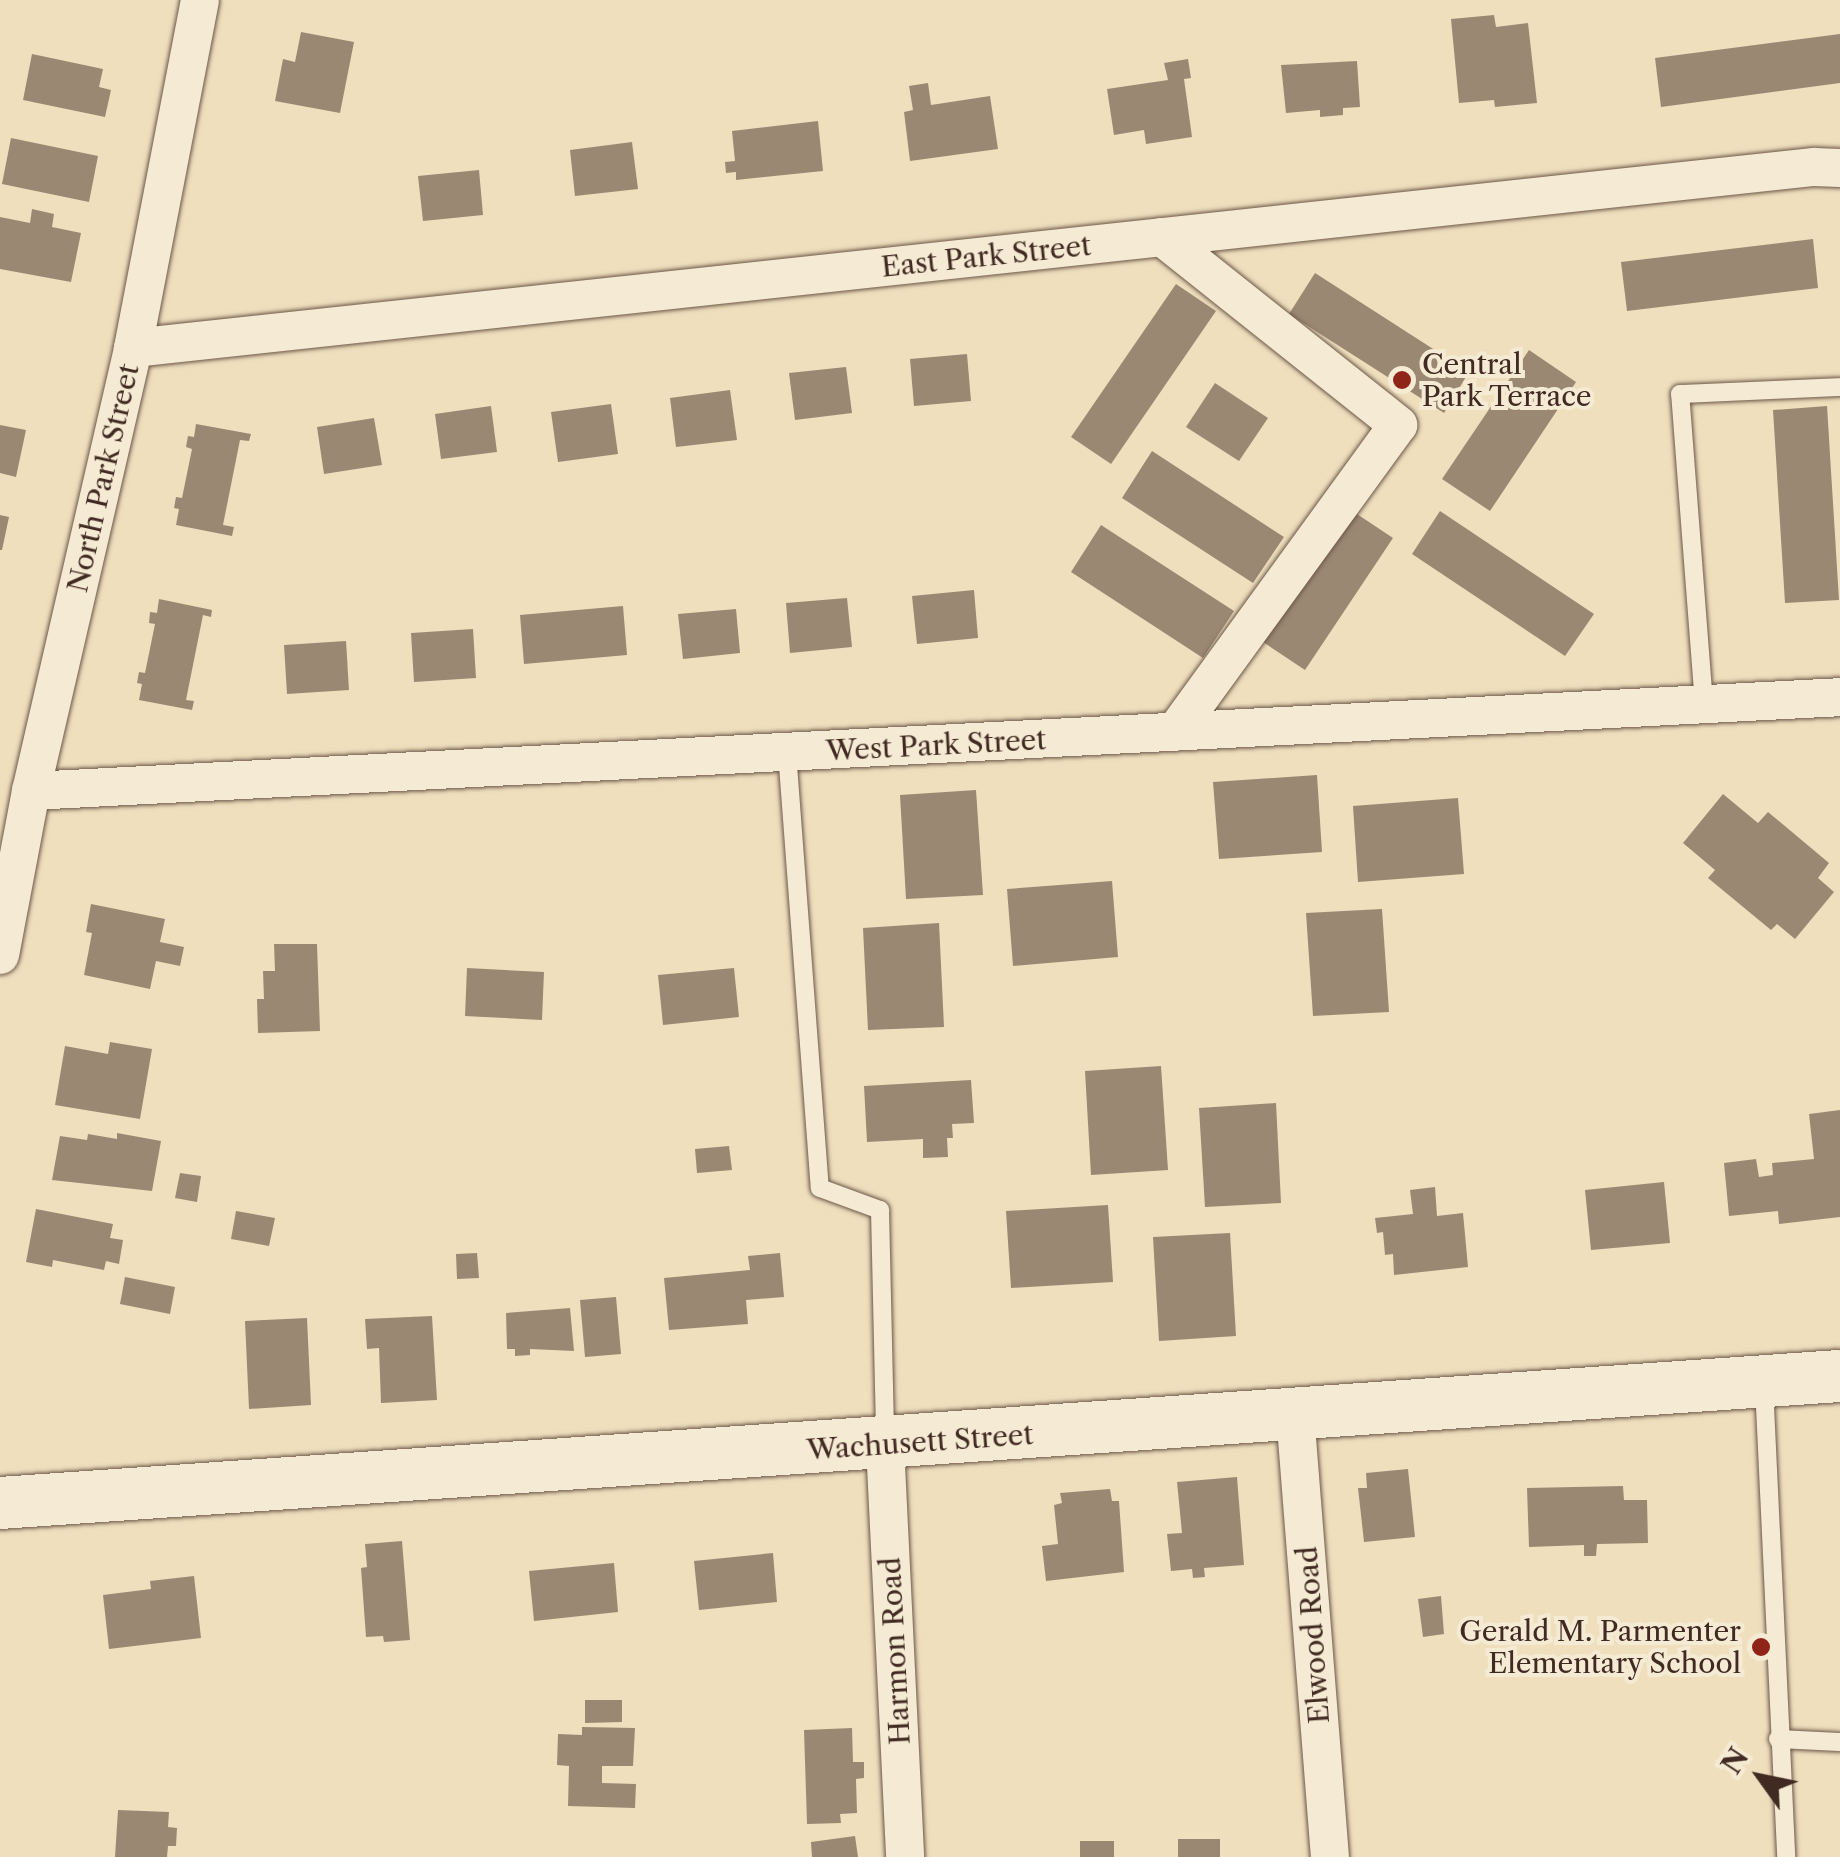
<!DOCTYPE html>
<style>
body{margin:0}
#map{position:relative;width:1840px;height:1857px;overflow:hidden;background:#efdfbd;font-family:"Libre Caslon Text",serif}
div>[style]{position:absolute}
[style*='--x']{left:calc(var(--x)*1px);top:calc(var(--y)*1px);width:calc(var(--w)*1px);rotate:calc(var(--a)*1deg)}
.building>*{inset:0;background:#9b8873}
.roads{filter:drop-shadow(0 0 2px #6c5749) drop-shadow(0 0 2px #6c5749)}
.lane>*{height:18px;margin:-9px;padding:0 9px;transform-origin:9px;border-radius:9px;background:#f5ead4}
.street>*{height:38px;margin:-19px;padding:0 19px;transform-origin:19px;border-radius:19px;background:#f5ead4}
.secondary>*{height:52px;margin:-26px;padding:0 26px;transform-origin:26px;border-radius:26px;background:#f5ead4}
.dots>*{width:28px;height:28px;translate:-50% -50%;box-sizing:border-box;border:5px solid #f5ead4;border-radius:50%}
span{translate:-50% -50%;white-space:nowrap;text-align:center;line-height:1.15;-webkit-text-stroke:8px #f5ead4;paint-order:stroke}
.street-label{font-size:28px;color:#412a22}
.poi-label{font-size:28px;color:#412a22}
.left{translate:0 -50%;text-align:left}
.right{translate:-100% -50%;text-align:right}
.north{position:absolute;left:1710px;top:1727px;width:100px;height:100px;-webkit-text-stroke:8px #f5ead4;paint-order:stroke;rotate:303deg;font-size:28px;font-weight:700;line-height:40px;text-align:center;color:#412a22}
.north::after{content:'';display:block;margin:auto;width:35px;height:45px;background:#412a22;clip-path:polygon(50% 0,100% 100%,50% 72%,0 100%)}
</style>
<div id="map">
<div class="building">
<div style="clip-path:polygon(1494px 15px,1496px 27px,1528px 23px,1537px 103px,1495px 107px,1494px 100px,1459px 103px,1451px 19px)"></div>
<div style="clip-path:polygon(301px 32px,354px 42px,340px 113px,275px 101px,283px 59px,295px 62px)"></div>
<div style="clip-path:polygon(1840px 34px,1840px 83px,1661px 107px,1655px 58px)"></div>
<div style="clip-path:polygon(32px 54px,103px 69px,99px 87px,111px 90px,105px 117px,23px 100px)"></div>
<div style="clip-path:polygon(1188px 59px,1191px 78px,1184px 79px,1192px 137px,1146px 144px,1144px 130px,1114px 135px,1107px 89px,1168px 80px,1164px 63px)"></div>
<div style="clip-path:polygon(1357px 61px,1360px 107px,1343px 108px,1343px 115px,1320px 117px,1320px 110px,1286px 113px,1281px 65px)"></div>
<div style="clip-path:polygon(928px 83px,931px 105px,990px 96px,998px 149px,910px 161px,904px 112px,913px 110px,909px 86px)"></div>
<div style="clip-path:polygon(818px 121px,823px 171px,736px 180px,736px 172px,726px 173px,725px 162px,735px 161px,732px 131px)"></div>
<div style="clip-path:polygon(11px 138px,98px 156px,89px 202px,2px 184px)"></div>
<div style="clip-path:polygon(632px 142px,638px 189px,575px 196px,570px 150px)"></div>
<div style="clip-path:polygon(479px 170px,483px 215px,423px 221px,418px 176px)"></div>
<div style="clip-path:polygon(32px 209px,54px 214px,52px 227px,81px 233px,71px 282px,0 269px,0 217px,30px 223px)"></div>
<div style="clip-path:polygon(1813px 239px,1818px 288px,1627px 311px,1621px 262px)"></div>
<div style="clip-path:polygon(1315px 273px,1469px 372px,1444px 413px,1289px 314px)"></div>
<div style="clip-path:polygon(1176px 284px,1216px 311px,1111px 464px,1071px 437px)"></div>
<div style="clip-path:polygon(1529px 350px,1576px 382px,1490px 511px,1442px 479px)"></div>
<div style="clip-path:polygon(967px 354px,971px 401px,914px 406px,910px 359px)"></div>
<div style="clip-path:polygon(846px 367px,852px 413px,795px 420px,789px 373px)"></div>
<div style="clip-path:polygon(1215px 383px,1268px 418px,1239px 461px,1186px 427px)"></div>
<div style="clip-path:polygon(730px 390px,737px 440px,676px 447px,670px 398px)"></div>
<div style="clip-path:polygon(611px 404px,618px 454px,558px 462px,551px 412px)"></div>
<div style="clip-path:polygon(491px 406px,497px 452px,441px 459px,435px 414px)"></div>
<div style="clip-path:polygon(1827px 406px,1839px 600px,1785px 603px,1773px 410px)"></div>
<div style="clip-path:polygon(374px 418px,382px 465px,324px 474px,317px 427px)"></div>
<div style="clip-path:polygon(196px 424px,251px 434px,249px 441px,240px 440px,223px 525px,234px 527px,232px 536px,176px 525px,179px 509px,174px 508px,176px 497px,182px 498px,192px 449px,186px 447px,188px 436px,194px 437px)"></div>
<div style="clip-path:polygon(0 425px,26px 430px,16px 477px,0 473px)"></div>
<div style="clip-path:polygon(1152px 451px,1284px 537px,1253px 583px,1122px 498px)"></div>
<div style="clip-path:polygon(1345px 506px,1393px 538px,1305px 670px,1257px 638px)"></div>
<div style="clip-path:polygon(1440px 511px,1594px 614px,1565px 656px,1412px 554px)"></div>
<div style="clip-path:polygon(0 515px,9px 517px,2px 550px,0 550px)"></div>
<div style="clip-path:polygon(1101px 525px,1234px 611px,1203px 658px,1071px 572px)"></div>
<div style="clip-path:polygon(974px 590px,978px 638px,917px 644px,912px 596px)"></div>
<div style="clip-path:polygon(847px 598px,852px 647px,790px 653px,786px 603px)"></div>
<div style="clip-path:polygon(159px 599px,212px 610px,211px 617px,203px 615px,186px 700px,194px 701px,192px 710px,139px 700px,142px 684px,137px 683px,139px 672px,145px 673px,155px 624px,149px 623px,150px 612px,157px 613px)"></div>
<div style="clip-path:polygon(623px 606px,627px 655px,524px 664px,520px 615px)"></div>
<div style="clip-path:polygon(736px 609px,740px 653px,683px 659px,678px 614px)"></div>
<div style="clip-path:polygon(473px 629px,476px 678px,414px 682px,411px 633px)"></div>
<div style="clip-path:polygon(346px 641px,349px 690px,287px 694px,284px 645px)"></div>
<div style="clip-path:polygon(1317px 775px,1322px 852px,1219px 859px,1213px 782px)"></div>
<div style="clip-path:polygon(976px 790px,983px 895px,906px 899px,900px 795px)"></div>
<div style="clip-path:polygon(1723px 794px,1758px 823px,1768px 812px,1829px 863px,1818px 878px,1834px 892px,1795px 939px,1777px 924px,1771px 930px,1708px 878px,1715px 870px,1683px 843px)"></div>
<div style="clip-path:polygon(1458px 798px,1464px 874px,1358px 882px,1353px 806px)"></div>
<div style="clip-path:polygon(1112px 881px,1118px 957px,1013px 966px,1007px 889px)"></div>
<div style="clip-path:polygon(91px 904px,165px 919px,160px 942px,184px 947px,180px 966px,156px 961px,150px 989px,84px 975px,92px 933px,86px 932px)"></div>
<div style="clip-path:polygon(1382px 909px,1389px 1012px,1313px 1016px,1306px 913px)"></div>
<div style="clip-path:polygon(939px 923px,944px 1027px,868px 1030px,863px 928px)"></div>
<div style="clip-path:polygon(274px 944px,317px 944px,320px 1031px,258px 1033px,257px 999px,264px 999px,263px 971px,275px 971px)"></div>
<div style="clip-path:polygon(467px 968px,544px 972px,542px 1020px,465px 1016px)"></div>
<div style="clip-path:polygon(734px 968px,739px 1017px,663px 1025px,658px 975px)"></div>
<div style="clip-path:polygon(110px 1042px,152px 1049px,140px 1119px,55px 1105px,65px 1046px,108px 1054px)"></div>
<div style="clip-path:polygon(1161px 1066px,1168px 1170px,1091px 1175px,1085px 1071px)"></div>
<div style="clip-path:polygon(971px 1080px,974px 1123px,952px 1124px,953px 1138px,947px 1138px,948px 1157px,923px 1158px,923px 1139px,867px 1142px,864px 1086px)"></div>
<div style="clip-path:polygon(1276px 1103px,1281px 1203px,1205px 1207px,1199px 1108px)"></div>
<div style="clip-path:polygon(1840px 1110px,1840px 1217px,1779px 1224px,1778px 1211px,1729px 1216px,1724px 1163px,1756px 1159px,1759px 1177px,1773px 1175px,1772px 1163px,1814px 1159px,1809px 1114px)"></div>
<div style="clip-path:polygon(117px 1133px,161px 1141px,152px 1191px,52px 1180px,60px 1136px,87px 1140px,88px 1134px,117px 1139px)"></div>
<div style="clip-path:polygon(729px 1146px,732px 1170px,697px 1173px,695px 1149px)"></div>
<div style="clip-path:polygon(180px 1173px,201px 1176px,197px 1202px,175px 1198px)"></div>
<div style="clip-path:polygon(1664px 1182px,1670px 1243px,1591px 1250px,1585px 1190px)"></div>
<div style="clip-path:polygon(1435px 1187px,1437px 1216px,1463px 1213px,1468px 1267px,1394px 1275px,1393px 1254px,1385px 1255px,1383px 1232px,1377px 1233px,1375px 1218px,1413px 1214px,1410px 1190px)"></div>
<div style="clip-path:polygon(1108px 1205px,1113px 1282px,1011px 1288px,1006px 1211px)"></div>
<div style="clip-path:polygon(36px 1209px,113px 1224px,110px 1238px,123px 1240px,119px 1264px,106px 1261px,104px 1270px,53px 1260px,52px 1267px,26px 1262px)"></div>
<div style="clip-path:polygon(236px 1211px,275px 1218px,269px 1246px,231px 1239px)"></div>
<div style="clip-path:polygon(1230px 1233px,1236px 1336px,1159px 1341px,1153px 1237px)"></div>
<div style="clip-path:polygon(477px 1253px,479px 1278px,457px 1279px,456px 1254px)"></div>
<div style="clip-path:polygon(780px 1253px,784px 1297px,746px 1300px,748px 1324px,669px 1330px,664px 1278px,750px 1270px,748px 1256px)"></div>
<div style="clip-path:polygon(125px 1277px,175px 1287px,170px 1314px,120px 1304px)"></div>
<div style="clip-path:polygon(616px 1297px,621px 1354px,585px 1357px,580px 1300px)"></div>
<div style="clip-path:polygon(570px 1308px,574px 1351px,530px 1349px,530px 1355px,515px 1356px,515px 1349px,507px 1349px,506px 1313px)"></div>
<div style="clip-path:polygon(432px 1316px,437px 1400px,381px 1403px,379px 1348px,367px 1349px,365px 1319px)"></div>
<div style="clip-path:polygon(307px 1318px,311px 1405px,249px 1409px,245px 1321px)"></div>
<div style="clip-path:polygon(1408px 1469px,1415px 1537px,1364px 1542px,1358px 1488px,1367px 1488px,1366px 1473px)"></div>
<div style="clip-path:polygon(1237px 1477px,1244px 1565px,1204px 1568px,1205px 1577px,1193px 1578px,1192px 1569px,1171px 1571px,1167px 1534px,1182px 1533px,1177px 1482px)"></div>
<div style="clip-path:polygon(1623px 1486px,1624px 1500px,1647px 1500px,1648px 1543px,1597px 1544px,1596px 1556px,1584px 1556px,1584px 1545px,1529px 1547px,1527px 1488px)"></div>
<div style="clip-path:polygon(1110px 1489px,1112px 1501px,1119px 1501px,1124px 1572px,1046px 1581px,1042px 1546px,1058px 1544px,1054px 1505px,1062px 1503px,1060px 1493px)"></div>
<div style="clip-path:polygon(402px 1541px,410px 1640px,384px 1642px,383px 1636px,366px 1637px,361px 1568px,367px 1567px,365px 1544px)"></div>
<div style="clip-path:polygon(773px 1553px,777px 1602px,699px 1610px,694px 1561px)"></div>
<div style="clip-path:polygon(614px 1563px,618px 1612px,534px 1621px,529px 1571px)"></div>
<div style="clip-path:polygon(194px 1576px,201px 1638px,109px 1649px,103px 1595px,151px 1589px,150px 1581px)"></div>
<div style="clip-path:polygon(1441px 1596px,1444px 1634px,1423px 1637px,1418px 1599px)"></div>
<div style="clip-path:polygon(585px 1700px,622px 1700px,622px 1722px,585px 1723px)"></div>
<div style="clip-path:polygon(582px 1727px,635px 1728px,633px 1766px,602px 1766px,602px 1783px,636px 1784px,635px 1808px,568px 1806px,569px 1766px,557px 1765px,558px 1734px,582px 1735px)"></div>
<div style="clip-path:polygon(852px 1728px,853px 1762px,864px 1762px,864px 1778px,856px 1779px,857px 1813px,840px 1814px,841px 1823px,807px 1824px,804px 1730px)"></div>
<div style="clip-path:polygon(118px 1810px,169px 1812px,168px 1827px,177px 1828px,176px 1846px,168px 1846px,167px 1857px,115px 1857px)"></div>
<div style="clip-path:polygon(855px 1836px,858px 1857px,812px 1857px,811px 1842px)"></div>
<div style="clip-path:polygon(1178px 1839px,1220px 1839px,1220px 1857px,1178px 1857px)"></div>
<div style="clip-path:polygon(1080px 1841px,1114px 1841px,1114px 1857px,1080px 1857px)"></div>
</div>
<div class="roads">
<div class="lane">
<div style="--x:1704;--y:704;--w:311;--a:-94.4"></div>
<div style="--x:1680;--y:394;--w:160;--a:-2.5"></div>
<div style="--x:787;--y:752;--w:437;--a:85.7"></div>
<div style="--x:820;--y:1188;--w:64;--a:20.1"></div>
<div style="--x:880;--y:1210;--w:229;--a:88.7"></div>
<div style="--x:1764;--y:1385;--w:473;--a:87.3"></div>
<div style="--x:1778;--y:1739;--w:62;--a:2.8"></div>
</div>
<div class="street">
<div style="--x:1162;--y:237;--w:302;--a:38.5"></div>
<div style="--x:1398;--y:425;--w:379;--a:126"></div>
<div style="--x:133;--y:348;--w:1691;--a:-6.15"></div>
<div style="--x:1814;--y:167;--w:26;--a:2"></div>
<div style="--x:31;--y:791;--w:1811;--a:-2.97"></div>
<div style="--x:0;--y:955;--w:167;--a:-79.3"></div>
<div style="--x:31;--y:791;--w:455;--a:-77"></div>
<div style="--x:133;--y:348;--w:354;--a:-79.1"></div>
<div style="--x:1295;--y:1413;--w:445;--a:85.5"></div>
<div style="--x:885;--y:1445;--w:412;--a:87.2"></div>
</div>
<div class="secondary">
<div style="--x:0;--y:1503;--w:1844;--a:-3.95"></div>
</div>
</div>
<div class="dots">
<div style="left:1402px;top:380px;background:#8f2418"></div>
<div style="left:1761px;top:1647px;background:#8f2418"></div>
</div>
<div class="street-label">
<span style="left:986px;top:256px;rotate:-6deg">East Park Street</span>
<span style="left:103px;top:478px;rotate:-77deg">North Park Street</span>
<span style="left:936px;top:745px;rotate:-3deg">West Park Street</span>
<span style="left:920px;top:1442px;rotate:-4deg">Wachusett Street</span>
<span style="left:1313px;top:1635px;rotate:-94deg">Elwood Road</span>
<span style="left:895px;top:1651px;rotate:-93deg">Harmon Road</span>
</div>
<div class="poi-label">
<span class="left" style="left:1422px;top:380px">Central<br>Park Terrace</span>
<span class="right" style="left:1741px;top:1647px">Gerald M. Parmenter<br>Elementary School</span>
</div>
<div class="north">N</div>
</div>
